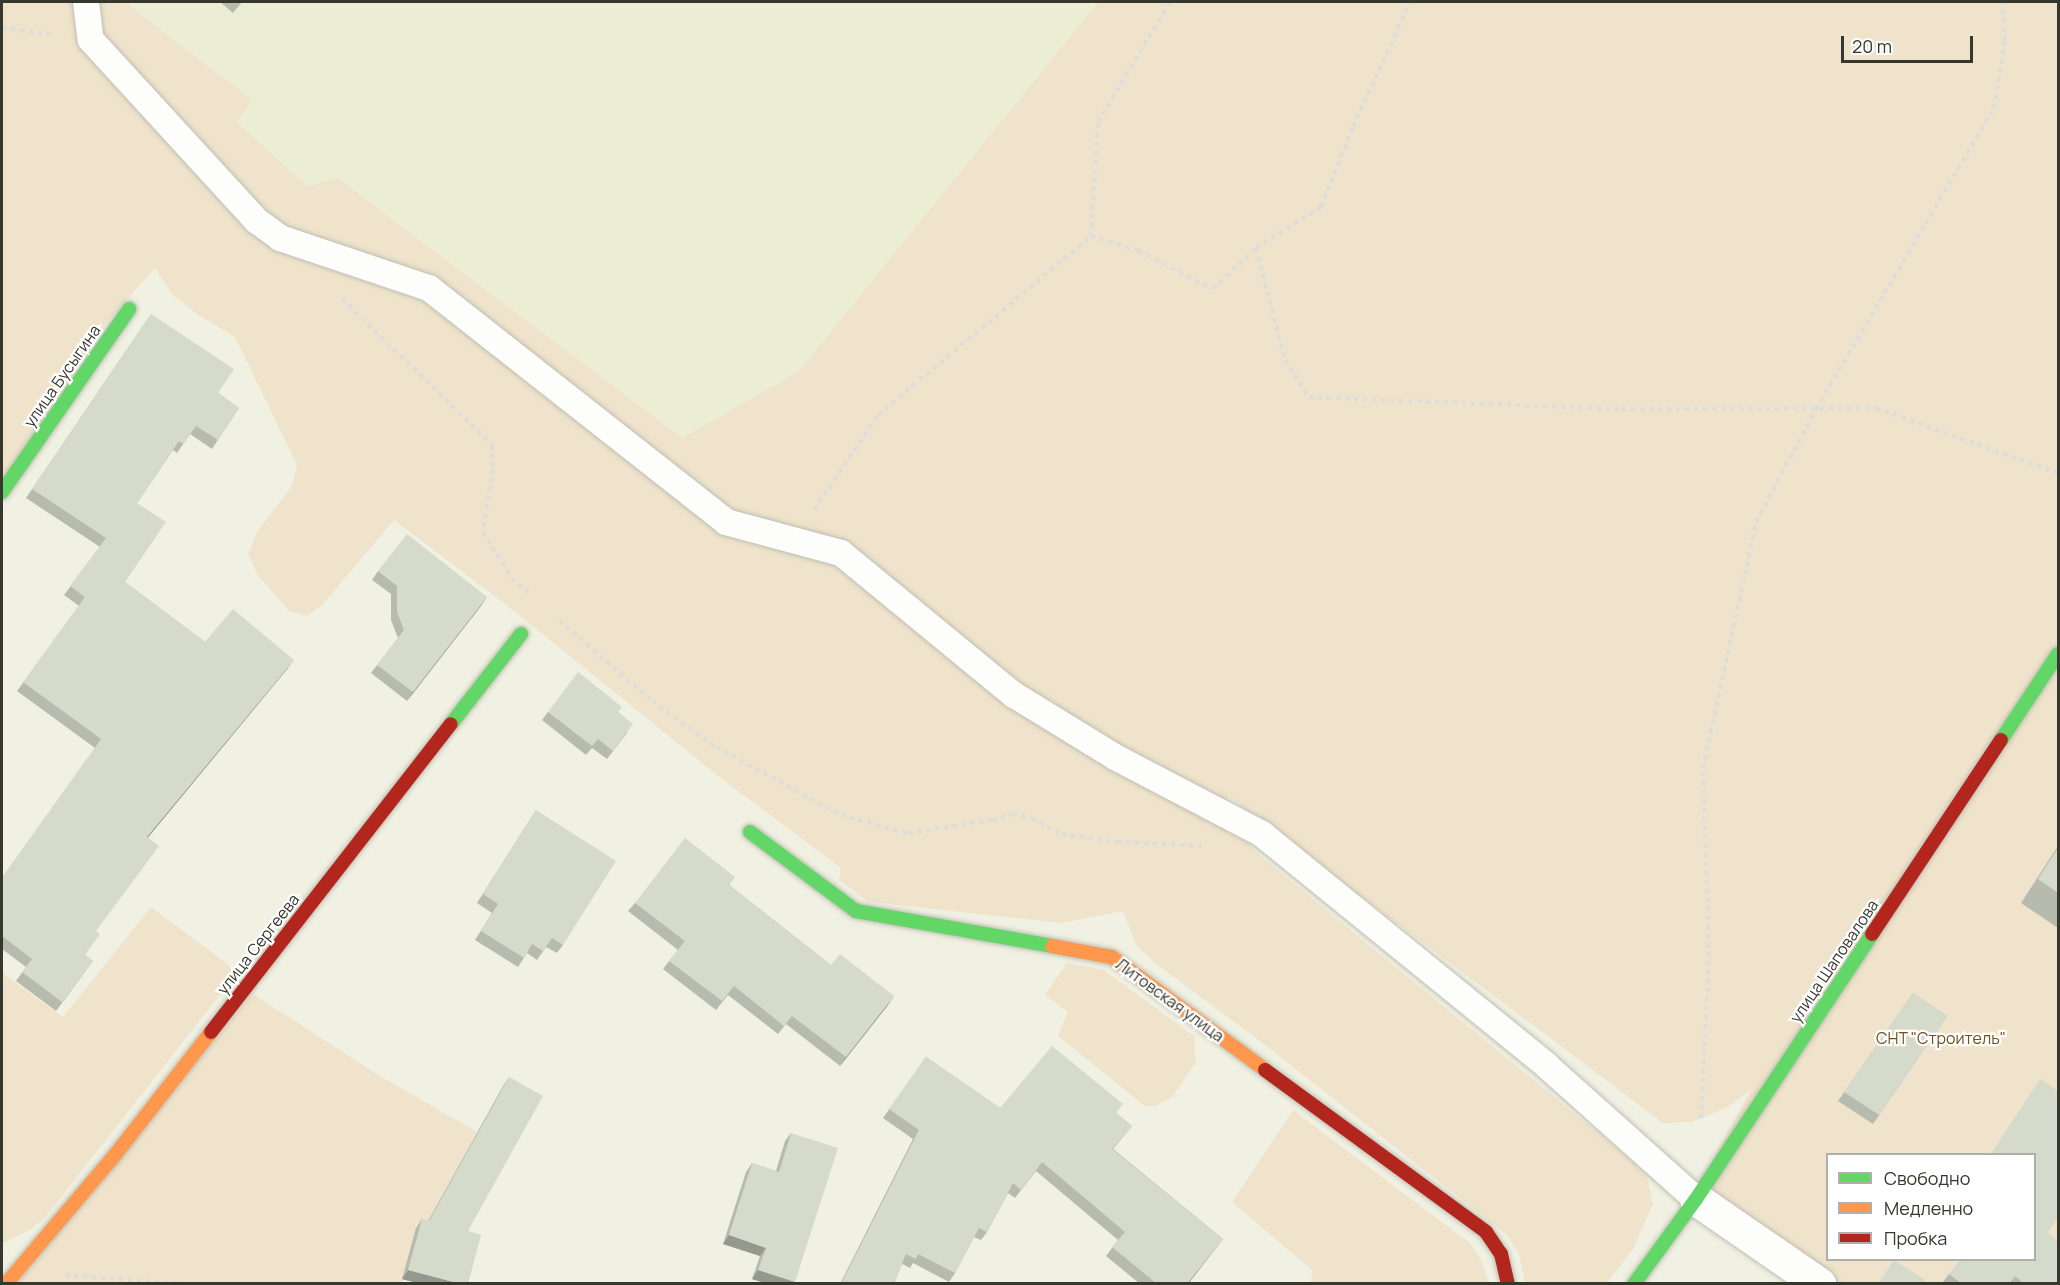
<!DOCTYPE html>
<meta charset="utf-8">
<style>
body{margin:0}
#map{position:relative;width:2060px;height:1285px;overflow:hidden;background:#f0f1e2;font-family:Manrope,sans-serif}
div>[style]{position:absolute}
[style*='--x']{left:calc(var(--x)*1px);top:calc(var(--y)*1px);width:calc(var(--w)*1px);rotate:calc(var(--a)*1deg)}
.built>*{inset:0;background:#eceed4}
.green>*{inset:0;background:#f0e3cb}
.path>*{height:4px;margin-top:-2px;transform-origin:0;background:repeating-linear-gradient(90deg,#ddddda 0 4.5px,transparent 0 9px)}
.roads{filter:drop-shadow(0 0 2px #bebfb3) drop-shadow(0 0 2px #bebfb3)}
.lane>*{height:26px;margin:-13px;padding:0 13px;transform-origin:13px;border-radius:13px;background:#fdfdfb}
.street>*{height:33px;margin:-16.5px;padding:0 16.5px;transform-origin:16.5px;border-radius:16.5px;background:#fdfdfb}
.fast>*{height:14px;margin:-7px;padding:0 7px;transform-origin:7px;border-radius:7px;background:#63d668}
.slow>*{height:14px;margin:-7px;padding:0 7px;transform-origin:7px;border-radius:7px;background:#ff974d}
.jam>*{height:14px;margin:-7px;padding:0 7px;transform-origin:7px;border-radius:7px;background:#b3261e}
.wall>*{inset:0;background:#b7bbae}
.shaded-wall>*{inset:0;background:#95998d}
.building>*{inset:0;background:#d5daca}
span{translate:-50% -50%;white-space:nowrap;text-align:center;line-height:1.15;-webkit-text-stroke:4.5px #fff;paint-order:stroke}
.street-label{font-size:16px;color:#36372d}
.park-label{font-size:16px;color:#744e1a}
.frame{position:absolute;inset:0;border:3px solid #36372d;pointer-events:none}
.legend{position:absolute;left:1826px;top:1153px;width:210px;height:108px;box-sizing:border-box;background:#fff;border:2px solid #afafab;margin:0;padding:8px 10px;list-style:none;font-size:18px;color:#36372d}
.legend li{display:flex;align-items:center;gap:12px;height:30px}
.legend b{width:30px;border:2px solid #afafab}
.scale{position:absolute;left:1841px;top:36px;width:132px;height:27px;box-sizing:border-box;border:3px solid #36372d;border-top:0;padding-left:8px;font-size:18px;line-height:21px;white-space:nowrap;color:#36372d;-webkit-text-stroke:4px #fff;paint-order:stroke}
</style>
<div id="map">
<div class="built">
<div style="clip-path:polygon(125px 2px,1098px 2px,798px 372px,682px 438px,338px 177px,308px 187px,236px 122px,251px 100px)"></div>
</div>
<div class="green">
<div style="clip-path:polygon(evenodd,2px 2px,125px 2px,252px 100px,237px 122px,308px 187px,337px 177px,682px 438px,798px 372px,1098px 2px,2058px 2px,2058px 1283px,1836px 1283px,1695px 1191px,1751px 1090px,1728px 1107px,1692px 1122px,1663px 1123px,1229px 797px,1220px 812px,1261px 857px,1630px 1159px,1647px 1177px,1653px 1203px,1633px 1249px,1607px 1283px,1525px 1283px,1519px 1255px,1507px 1235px,1265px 1045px,1155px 963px,1136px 945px,1123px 911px,1062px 923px,869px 902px,839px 880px,841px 868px,727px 783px,509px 607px,394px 520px,323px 604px,307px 616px,289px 611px,257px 574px,248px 554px,257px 532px,292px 486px,297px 465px,235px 337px,197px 314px,173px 295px,155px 268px,102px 327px,2px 492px,2px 2px,1828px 1154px,2034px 1154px,2034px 1260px,1828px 1260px,1828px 1154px)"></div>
<div style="clip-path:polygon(151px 907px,234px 969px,235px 976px,47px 1215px,33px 1228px,2px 1244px,2px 973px,63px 1017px)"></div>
<div style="clip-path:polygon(1067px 963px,1104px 970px,1194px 1036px,1196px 1062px,1172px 1097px,1156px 1106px,1145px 1106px,1058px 1036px,1068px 1012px,1045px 995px)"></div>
<div style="clip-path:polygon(253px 994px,380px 1076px,477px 1132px,423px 1230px,401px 1283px,17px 1284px)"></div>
<div style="clip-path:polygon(1293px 1110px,1470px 1243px,1481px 1260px,1489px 1283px,1310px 1283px,1313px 1271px,1232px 1202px)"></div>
</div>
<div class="path">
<div style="--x:2;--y:28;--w:52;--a:7.7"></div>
<div style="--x:1091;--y:236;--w:50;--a:17.4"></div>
<div style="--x:1139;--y:251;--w:83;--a:27.2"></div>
<div style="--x:1213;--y:289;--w:59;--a:-43.6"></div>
<div style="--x:1256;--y:248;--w:77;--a:-32.2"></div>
<div style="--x:1321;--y:207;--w:86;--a:-68.2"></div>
<div style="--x:1353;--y:127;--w:137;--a:-65.5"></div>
<div style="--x:1256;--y:248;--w:116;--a:75.5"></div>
<div style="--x:1285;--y:360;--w:44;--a:57"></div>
<div style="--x:1309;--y:397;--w:313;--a:2.2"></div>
<div style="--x:1622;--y:409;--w:254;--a:-0.2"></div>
<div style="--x:1876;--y:408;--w:193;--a:19.7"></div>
<div style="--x:342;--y:299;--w:209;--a:44.2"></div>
<div style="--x:492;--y:445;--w:24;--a:88"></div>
<div style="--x:493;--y:469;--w:64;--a:99"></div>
<div style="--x:483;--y:532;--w:54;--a:57.8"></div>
<div style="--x:512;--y:578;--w:25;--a:42"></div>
<div style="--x:814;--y:510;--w:115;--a:-56"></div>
<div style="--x:878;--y:415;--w:278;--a:-40"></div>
<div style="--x:1091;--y:236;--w:114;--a:-86.5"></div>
<div style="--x:1098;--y:122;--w:140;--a:-59"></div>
<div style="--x:559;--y:620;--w:123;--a:41.1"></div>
<div style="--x:652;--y:701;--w:79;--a:35.7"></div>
<div style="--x:716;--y:747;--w:142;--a:28.5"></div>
<div style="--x:841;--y:815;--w:69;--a:15"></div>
<div style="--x:908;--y:833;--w:85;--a:-8.8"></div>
<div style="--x:992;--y:820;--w:21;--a:-17"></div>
<div style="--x:1012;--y:814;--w:20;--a:11"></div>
<div style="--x:1032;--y:818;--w:34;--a:28"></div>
<div style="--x:1062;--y:834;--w:56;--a:8.3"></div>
<div style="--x:1117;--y:842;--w:88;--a:2.6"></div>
<div style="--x:1701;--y:1118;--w:162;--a:-87.2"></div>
<div style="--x:1709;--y:956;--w:188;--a:-91.8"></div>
<div style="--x:1703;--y:768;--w:252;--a:-77.8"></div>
<div style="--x:1756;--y:522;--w:128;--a:-62"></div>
<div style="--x:1816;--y:409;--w:350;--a:-59.4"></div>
<div style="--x:1994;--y:108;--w:68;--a:-80.7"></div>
<div style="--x:2005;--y:41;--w:39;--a:-94"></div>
<div style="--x:65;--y:1275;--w:122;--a:4.2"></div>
</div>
<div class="roads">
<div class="lane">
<div style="--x:86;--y:2;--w:38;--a:83"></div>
<div style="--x:91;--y:40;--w:246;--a:47.5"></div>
<div style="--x:257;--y:221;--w:29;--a:36"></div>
<div style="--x:280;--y:238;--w:157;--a:18.6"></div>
<div style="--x:429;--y:288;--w:378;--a:38.2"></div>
<div style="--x:726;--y:522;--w:119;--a:15.1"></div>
<div style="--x:841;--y:553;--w:224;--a:39.4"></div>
<div style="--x:1014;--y:695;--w:119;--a:31.5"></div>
<div style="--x:1115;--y:757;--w:166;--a:27.6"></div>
<div style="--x:1262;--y:834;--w:367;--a:39.1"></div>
<div style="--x:1547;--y:1066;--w:200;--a:41.8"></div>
</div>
<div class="street">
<div style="--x:1696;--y:1199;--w:150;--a:34.6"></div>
</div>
<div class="fast">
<div style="--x:2;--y:492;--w:223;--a:-55.2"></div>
<div style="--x:451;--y:724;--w:114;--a:-52.1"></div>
<div style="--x:2001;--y:740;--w:103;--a:-56.5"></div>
<div style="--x:750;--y:832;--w:132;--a:36.7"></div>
<div style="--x:856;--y:911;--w:199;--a:10.1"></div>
<div style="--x:1634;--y:1284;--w:105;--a:-53.9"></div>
<div style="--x:1696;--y:1199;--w:318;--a:-56.4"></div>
</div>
<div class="slow">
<div style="--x:1052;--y:946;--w:61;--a:10.4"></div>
<div style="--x:1112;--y:957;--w:190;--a:36.4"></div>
<div style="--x:6;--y:1284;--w:169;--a:-49.8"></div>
<div style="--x:115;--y:1155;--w:156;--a:-52"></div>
</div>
<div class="jam">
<div style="--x:1872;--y:934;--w:233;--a:-56.4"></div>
<div style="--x:211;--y:1032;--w:390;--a:-52.1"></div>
<div style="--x:1265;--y:1070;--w:274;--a:36.2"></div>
<div style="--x:1486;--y:1232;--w:27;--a:56"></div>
<div style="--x:1501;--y:1254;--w:31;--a:77"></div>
</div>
</div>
<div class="wall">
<div style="clip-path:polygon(220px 2px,242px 2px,233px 13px)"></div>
<div style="clip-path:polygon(151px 314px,218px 393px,239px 408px,212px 449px,190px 434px,177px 453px,173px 450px,137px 503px,125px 582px,205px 642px,288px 668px,147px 838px,96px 931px,85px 955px,93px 961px,56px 1011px,16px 981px,26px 967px,2px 949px,2px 878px,95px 748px,17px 691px,79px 606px,64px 595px,100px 547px,26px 498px)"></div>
<div style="clip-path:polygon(378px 571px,487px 597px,407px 701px,371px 673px,398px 638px,391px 620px,391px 594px,372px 580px)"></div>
<div style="clip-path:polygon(548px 712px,618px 712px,627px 733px,607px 759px,592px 748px,586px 755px,542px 720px)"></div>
<div style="clip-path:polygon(536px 810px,563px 945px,557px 953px,546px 947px,537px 960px,527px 953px,518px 967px,475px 940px,492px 913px,477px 903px)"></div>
<div style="clip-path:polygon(2058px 846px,2058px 928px,2021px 903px)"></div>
<div style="clip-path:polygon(735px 877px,729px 885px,831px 965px,888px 1005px,840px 1066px,786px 1024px,778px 1034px,728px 995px,716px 1010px,663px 969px,678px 950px,628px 911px,635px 903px)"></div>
<div style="clip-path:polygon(1913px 993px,1947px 1016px,1873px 1124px,1838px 1101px)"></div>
<div style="clip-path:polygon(926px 1057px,1000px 1108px,1116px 1113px,1132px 1126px,1113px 1149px,1223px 1239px,1188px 1284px,1140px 1284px,1106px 1256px,1118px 1240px,1036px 1171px,1015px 1198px,1008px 1193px,987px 1232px,981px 1240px,974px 1237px,955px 1273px,949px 1282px,913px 1263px,910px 1268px,902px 1264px,894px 1284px,840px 1284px,913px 1139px,883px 1118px)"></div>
<div style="clip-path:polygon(509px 1077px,468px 1231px,468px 1284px,421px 1284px,402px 1279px,416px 1228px,422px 1219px,428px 1221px,503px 1086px)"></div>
<div style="clip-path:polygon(791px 1133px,795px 1282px,794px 1284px,768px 1284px,752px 1279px,760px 1256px,723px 1244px,746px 1172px,752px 1163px,776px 1171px,785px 1141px)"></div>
<div style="clip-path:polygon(2048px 1233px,2058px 1284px,1944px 1284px,1943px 1282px,1949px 1274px)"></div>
</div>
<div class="shaded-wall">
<div style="clip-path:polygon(487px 597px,481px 606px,407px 701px,413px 692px)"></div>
<div style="clip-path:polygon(294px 660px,288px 668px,141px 846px,147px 837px)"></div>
<div style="clip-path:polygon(894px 996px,888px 1005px,840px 1066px,846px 1057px)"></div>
<div style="clip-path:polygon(729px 1235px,766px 1248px,760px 1256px,723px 1244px)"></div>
<div style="clip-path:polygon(1223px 1239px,1188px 1284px,1187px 1284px)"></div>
<div style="clip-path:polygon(408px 1270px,461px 1284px,421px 1284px,402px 1279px)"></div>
<div style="clip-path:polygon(758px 1270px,795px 1282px,794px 1284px,768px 1284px,752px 1279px)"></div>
</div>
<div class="building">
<div style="clip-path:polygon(151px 314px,234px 369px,218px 393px,239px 408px,218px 440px,196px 426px,183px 444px,179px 441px,137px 503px,166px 522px,125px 582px,205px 642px,233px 609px,294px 660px,147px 837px,159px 846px,96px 931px,100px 934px,85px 955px,93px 961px,62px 1002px,22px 972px,32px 959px,2px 936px,2px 878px,101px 739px,23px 682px,85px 597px,70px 586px,106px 538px,32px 489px)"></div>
<div style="clip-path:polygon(407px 534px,487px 597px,413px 692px,377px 665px,404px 630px,397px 612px,397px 586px,378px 571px)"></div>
<div style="clip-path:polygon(578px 672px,622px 707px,618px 712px,633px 724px,613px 751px,598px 739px,592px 746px,548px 712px)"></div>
<div style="clip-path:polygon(536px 810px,616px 861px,563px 945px,552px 938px,543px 951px,532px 944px,524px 958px,481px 931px,498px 904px,483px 894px)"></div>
<div style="clip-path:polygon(685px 838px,735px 877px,729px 885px,831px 965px,840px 954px,894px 996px,846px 1057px,792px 1016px,784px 1026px,734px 986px,722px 1001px,669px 961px,685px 941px,635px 903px)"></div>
<div style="clip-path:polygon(2058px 848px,2058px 893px,2038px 879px)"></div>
<div style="clip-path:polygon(1913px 993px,1947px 1016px,1879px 1115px,1844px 1092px)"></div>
<div style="clip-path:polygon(1052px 1046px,1123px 1104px,1116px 1113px,1132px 1126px,1112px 1149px,1223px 1239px,1187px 1284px,1157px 1284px,1112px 1247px,1125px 1232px,1042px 1162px,1021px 1190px,1013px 1183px,987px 1232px,979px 1228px,955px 1273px,918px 1254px,916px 1259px,906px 1254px,894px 1284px,841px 1284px,919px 1130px,889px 1109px,926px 1057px,1000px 1108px)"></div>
<div style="clip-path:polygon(509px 1077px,543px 1096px,468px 1231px,481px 1235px,468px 1284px,461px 1284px,408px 1270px,422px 1219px,429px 1221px)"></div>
<div style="clip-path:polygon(2040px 1079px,2058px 1091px,2058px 1217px,2048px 1233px,2058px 1242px,2058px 1284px,2024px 1284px,2015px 1276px,2009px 1284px,1962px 1284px,1949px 1274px,1960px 1260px,2034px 1260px,2034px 1155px,1990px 1155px)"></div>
<div style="clip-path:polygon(791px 1133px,838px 1148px,795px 1282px,758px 1270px,766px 1248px,729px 1235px,752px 1163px,779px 1172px)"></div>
<div style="clip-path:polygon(1894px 1260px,1925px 1280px,1923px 1284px,1878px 1284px)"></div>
</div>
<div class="street-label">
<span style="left:62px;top:376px;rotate:-55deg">улица Бусыгина</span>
<span style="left:258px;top:944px;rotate:-52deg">улица Сергеева</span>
<span style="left:1834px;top:961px;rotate:-56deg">улица Шаповалова</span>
<span style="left:1170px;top:1000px;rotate:36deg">Литовская улица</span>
</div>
<div class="park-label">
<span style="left:1941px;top:1038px">СНТ "Строитель"</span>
</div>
<div class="frame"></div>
<ul class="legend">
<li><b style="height:8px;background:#63d668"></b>Свободно</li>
<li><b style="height:8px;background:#ff974d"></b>Медленно</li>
<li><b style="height:8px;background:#b3261e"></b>Пробка</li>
</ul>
<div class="scale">20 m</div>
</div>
